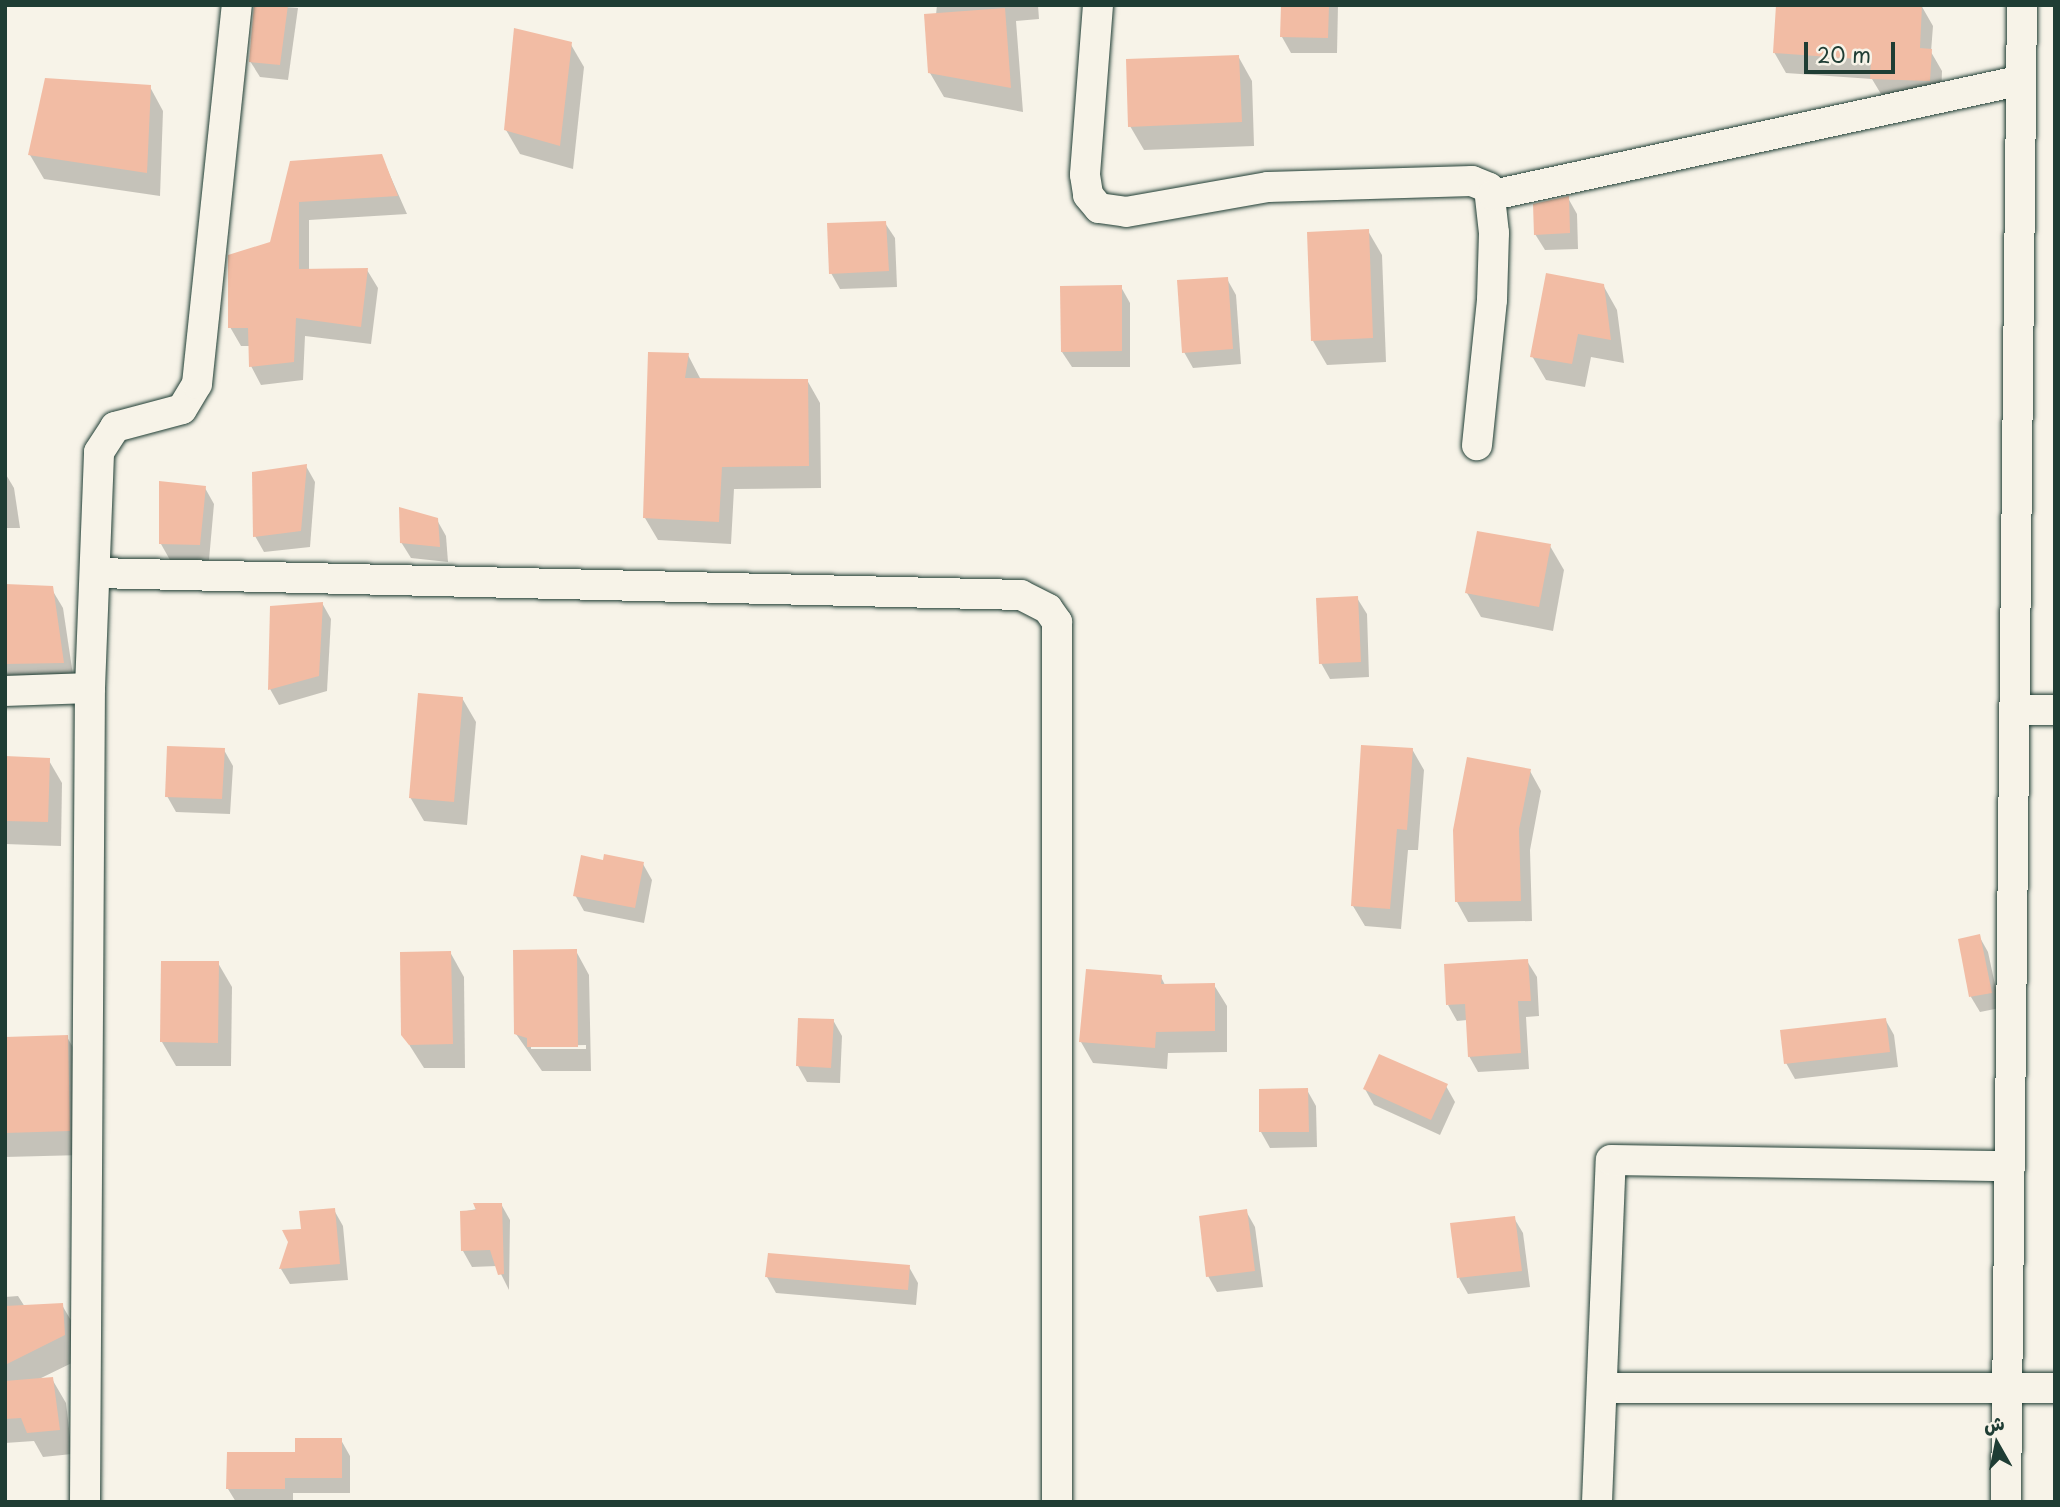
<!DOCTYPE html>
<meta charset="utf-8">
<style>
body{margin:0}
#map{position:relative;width:2060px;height:1507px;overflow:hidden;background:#f7f3e8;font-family:"Playpen Sans","Playpen Sans Arabic",sans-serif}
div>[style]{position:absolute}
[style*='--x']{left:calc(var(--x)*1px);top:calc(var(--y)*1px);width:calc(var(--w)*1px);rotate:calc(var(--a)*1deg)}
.shadow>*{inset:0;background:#0003}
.building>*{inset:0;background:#f2bca4}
.roads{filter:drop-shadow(0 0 2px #1f3d34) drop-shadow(0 0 2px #1f3d34)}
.street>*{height:30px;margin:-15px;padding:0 15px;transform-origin:15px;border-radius:15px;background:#f7f3e8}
span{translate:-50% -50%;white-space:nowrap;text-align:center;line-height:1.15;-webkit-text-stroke:7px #f7f3e8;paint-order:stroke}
.frame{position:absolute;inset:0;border:7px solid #1f3d34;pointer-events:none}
.north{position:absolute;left:1962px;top:1409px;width:70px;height:70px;-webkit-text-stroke:5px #f7f3e8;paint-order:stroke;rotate:351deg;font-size:19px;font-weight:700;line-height:28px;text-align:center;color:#1f3d34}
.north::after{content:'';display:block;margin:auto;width:24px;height:32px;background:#1f3d34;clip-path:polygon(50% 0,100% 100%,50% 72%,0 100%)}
.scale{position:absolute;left:1804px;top:42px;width:91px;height:32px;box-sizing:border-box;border:4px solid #1f3d34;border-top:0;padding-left:9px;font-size:21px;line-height:24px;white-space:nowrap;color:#1f3d34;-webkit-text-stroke:5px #f7f3e8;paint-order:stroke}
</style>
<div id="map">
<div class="shadow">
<div style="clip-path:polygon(256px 5px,298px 8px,288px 80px,260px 77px,250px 61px)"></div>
<div style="clip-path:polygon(937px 5px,1038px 5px,1039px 19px,1016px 21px,1023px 112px,944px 97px,930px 73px)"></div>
<div style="clip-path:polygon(1285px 5px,1338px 5px,1337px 53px,1291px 53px,1282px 37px)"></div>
<div style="clip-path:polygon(1921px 5px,1933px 26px,1931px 52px,1942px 71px,1941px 101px,1884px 99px,1872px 79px,1786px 73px,1774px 52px)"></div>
<div style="clip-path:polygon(570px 43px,584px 67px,573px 169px,520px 154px,506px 130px)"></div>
<div style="clip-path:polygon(1238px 56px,1252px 81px,1254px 146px,1144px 150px,1130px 126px)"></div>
<div style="clip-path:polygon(150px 87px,163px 111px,160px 196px,44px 179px,30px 155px)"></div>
<div style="clip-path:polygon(381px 155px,407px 214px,309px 220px,309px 271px,367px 270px,378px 288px,371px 344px,305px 336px,303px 380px,261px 385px,251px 366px,250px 346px,241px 346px,230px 327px,271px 244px,292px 163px)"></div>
<div style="clip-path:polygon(1568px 198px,1577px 214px,1578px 249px,1545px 250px,1535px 234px)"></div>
<div style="clip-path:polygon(885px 223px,895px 238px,897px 287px,840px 289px,831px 273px)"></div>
<div style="clip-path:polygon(1368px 231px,1382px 255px,1386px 362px,1327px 365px,1313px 341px)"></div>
<div style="clip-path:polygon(1227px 279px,1236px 295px,1241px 364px,1193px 368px,1184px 352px)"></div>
<div style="clip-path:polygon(1603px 285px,1617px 310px,1624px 363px,1591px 357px,1585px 387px,1546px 380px,1532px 356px)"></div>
<div style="clip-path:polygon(1121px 287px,1130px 303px,1130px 367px,1072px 367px,1062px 352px)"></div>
<div style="clip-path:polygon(688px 355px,701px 380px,807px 380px,820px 403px,821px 488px,734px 489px,731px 544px,658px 540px,645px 518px)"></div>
<div style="clip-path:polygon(306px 466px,315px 482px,310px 547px,264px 552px,255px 536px)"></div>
<div style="clip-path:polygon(5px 473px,14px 488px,20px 528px,5px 528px)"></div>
<div style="clip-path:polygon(205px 488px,214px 504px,209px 560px,170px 560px,161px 544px)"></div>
<div style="clip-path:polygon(437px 520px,446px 536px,448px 562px,411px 558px,401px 542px)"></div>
<div style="clip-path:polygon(1550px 546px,1564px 570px,1553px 631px,1481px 617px,1467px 593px)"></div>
<div style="clip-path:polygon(5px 586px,51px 588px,63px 608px,74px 682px,5px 684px)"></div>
<div style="clip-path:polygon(1357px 598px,1367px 614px,1369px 677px,1330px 679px,1321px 663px)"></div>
<div style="clip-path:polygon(322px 603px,331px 619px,327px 691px,279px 705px,270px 689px)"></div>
<div style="clip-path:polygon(462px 698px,476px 722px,467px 825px,424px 821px,410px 797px)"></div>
<div style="clip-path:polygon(1412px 749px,1424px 770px,1418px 850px,1408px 850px,1401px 929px,1365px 926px,1353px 906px)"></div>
<div style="clip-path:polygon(224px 750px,233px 766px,230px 814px,176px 812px,167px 796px)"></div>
<div style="clip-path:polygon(5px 758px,48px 759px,62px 783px,61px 846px,5px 844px)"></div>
<div style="clip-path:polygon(1530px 771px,1541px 791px,1530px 850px,1532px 921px,1468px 922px,1457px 902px)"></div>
<div style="clip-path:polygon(604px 862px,643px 864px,652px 880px,644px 923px,584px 911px,575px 895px)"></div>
<div style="clip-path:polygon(1979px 936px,1988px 952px,2000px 1008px,1980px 1012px,1971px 997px)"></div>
<div style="clip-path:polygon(evenodd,576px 951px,589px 975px,591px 1071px,542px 1071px,516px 1034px,576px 951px,586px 1045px,586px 1049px,531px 1049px,531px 1046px,586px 1045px)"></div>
<div style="clip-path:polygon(450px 952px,464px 977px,465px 1068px,424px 1068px,403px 1035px)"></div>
<div style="clip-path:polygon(1527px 961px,1537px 977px,1539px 1016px,1526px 1017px,1529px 1069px,1478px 1072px,1469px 1056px,1467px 1020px,1457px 1021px,1448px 1005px)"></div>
<div style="clip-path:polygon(218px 963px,232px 987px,231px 1066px,176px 1066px,162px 1042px)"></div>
<div style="clip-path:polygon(1161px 977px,1165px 985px,1214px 985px,1227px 1006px,1227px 1052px,1168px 1053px,1167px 1069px,1093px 1063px,1081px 1042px)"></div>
<div style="clip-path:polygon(1885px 1019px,1894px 1035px,1898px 1067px,1795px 1079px,1786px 1063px)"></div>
<div style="clip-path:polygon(833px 1020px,842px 1036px,840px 1083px,807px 1082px,798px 1066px)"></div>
<div style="clip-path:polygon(67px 1037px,81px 1061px,83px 1155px,5px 1157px,5px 1039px)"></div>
<div style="clip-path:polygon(1446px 1086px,1455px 1102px,1440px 1135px,1374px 1105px,1365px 1089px)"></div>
<div style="clip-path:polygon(1307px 1090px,1316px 1106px,1317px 1147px,1270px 1148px,1261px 1132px)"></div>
<div style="clip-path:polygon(501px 1204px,510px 1220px,509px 1290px,497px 1266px,472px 1267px,463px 1251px,462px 1212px)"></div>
<div style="clip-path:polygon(334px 1210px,343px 1226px,348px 1280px,290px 1284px,281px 1269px,303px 1230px)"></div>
<div style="clip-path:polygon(1246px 1211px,1255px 1227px,1263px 1287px,1217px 1292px,1208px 1276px)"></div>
<div style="clip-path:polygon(1514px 1218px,1523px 1233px,1530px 1287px,1468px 1294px,1459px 1278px)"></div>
<div style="clip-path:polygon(909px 1267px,918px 1283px,916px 1305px,776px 1293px,767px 1277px)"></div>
<div style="clip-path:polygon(18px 1296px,25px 1307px,62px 1305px,76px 1329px,78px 1360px,37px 1380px,52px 1379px,66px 1403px,72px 1454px,43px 1457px,34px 1441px,5px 1443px,5px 1297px)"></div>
<div style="clip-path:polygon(341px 1440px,350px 1456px,350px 1493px,293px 1493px,293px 1502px,236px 1502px,228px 1489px,297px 1454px)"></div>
</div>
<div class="building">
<div style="clip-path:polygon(254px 5px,288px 5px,280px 65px,249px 62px)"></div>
<div style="clip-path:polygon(1281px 5px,1329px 5px,1328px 38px,1280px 37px)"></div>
<div style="clip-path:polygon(1776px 5px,1922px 5px,1920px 48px,1932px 49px,1930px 81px,1870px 79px,1871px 60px,1773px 53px)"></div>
<div style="clip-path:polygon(1005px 8px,1011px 88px,928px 73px,924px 14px)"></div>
<div style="clip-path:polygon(514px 28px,572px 42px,560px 146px,504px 130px)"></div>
<div style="clip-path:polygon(1239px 55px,1242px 122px,1128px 127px,1126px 59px)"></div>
<div style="clip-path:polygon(45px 78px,151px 85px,147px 173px,28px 155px)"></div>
<div style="clip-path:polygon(382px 154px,398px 196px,299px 202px,299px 269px,368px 268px,361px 327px,296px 318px,294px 362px,249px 367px,248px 328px,228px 328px,228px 255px,270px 242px,290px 161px)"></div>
<div style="clip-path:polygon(1569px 196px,1570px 233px,1534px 235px,1533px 204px)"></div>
<div style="clip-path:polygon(886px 221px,889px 271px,829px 274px,827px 223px)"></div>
<div style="clip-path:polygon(1369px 229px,1373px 338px,1311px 341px,1307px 232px)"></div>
<div style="clip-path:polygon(1546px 273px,1604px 284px,1611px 340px,1578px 334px,1572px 364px,1530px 357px)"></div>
<div style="clip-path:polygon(1228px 277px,1233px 349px,1182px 353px,1177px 280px)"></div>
<div style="clip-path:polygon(1122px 285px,1122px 351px,1061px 352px,1060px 286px)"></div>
<div style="clip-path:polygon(648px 352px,689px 353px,685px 378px,808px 379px,809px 466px,722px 467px,719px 522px,643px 518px)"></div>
<div style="clip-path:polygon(307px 464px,301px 531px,253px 537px,252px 472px)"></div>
<div style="clip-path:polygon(159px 481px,206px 486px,200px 545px,159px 544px)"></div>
<div style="clip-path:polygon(399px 507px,438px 518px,440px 547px,400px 543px)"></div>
<div style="clip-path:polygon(1477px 531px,1551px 544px,1539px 607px,1465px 593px)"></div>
<div style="clip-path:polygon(5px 584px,53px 586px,64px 663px,5px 664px)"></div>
<div style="clip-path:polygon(1358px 596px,1361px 662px,1319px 664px,1316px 598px)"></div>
<div style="clip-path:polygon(323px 602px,319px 676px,268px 690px,270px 606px)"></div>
<div style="clip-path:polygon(418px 693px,463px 697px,454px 802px,409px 798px)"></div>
<div style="clip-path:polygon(1361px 745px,1413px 748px,1407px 830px,1397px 829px,1390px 909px,1351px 906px)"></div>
<div style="clip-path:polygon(167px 746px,225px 748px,222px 799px,165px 797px)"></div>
<div style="clip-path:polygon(5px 756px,50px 758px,48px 822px,5px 821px)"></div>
<div style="clip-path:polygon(1467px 757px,1531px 769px,1519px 829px,1521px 901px,1455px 902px,1453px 830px)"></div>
<div style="clip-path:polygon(604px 854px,644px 862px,635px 908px,573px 896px,581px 855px,603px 860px)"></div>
<div style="clip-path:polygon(1980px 934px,1992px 993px,1969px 997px,1958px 939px)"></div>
<div style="clip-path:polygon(577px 949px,578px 1047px,527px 1047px,527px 1038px,514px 1034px,513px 950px)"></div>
<div style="clip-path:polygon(451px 951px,453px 1044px,409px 1045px,401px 1035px,400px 952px)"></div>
<div style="clip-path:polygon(1528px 959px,1531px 1001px,1518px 1001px,1521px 1053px,1468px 1057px,1465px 1004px,1446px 1005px,1444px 964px)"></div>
<div style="clip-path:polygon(161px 961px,219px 961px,218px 1043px,160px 1042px)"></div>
<div style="clip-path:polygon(1086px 969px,1162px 975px,1161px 984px,1215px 983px,1215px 1031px,1156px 1032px,1155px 1048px,1079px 1042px)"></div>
<div style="clip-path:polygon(798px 1018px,834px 1019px,831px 1068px,796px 1066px)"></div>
<div style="clip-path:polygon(1886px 1018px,1890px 1052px,1784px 1064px,1780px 1030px)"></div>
<div style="clip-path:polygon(68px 1035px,70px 1131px,5px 1133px,5px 1037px)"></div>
<div style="clip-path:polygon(1379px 1054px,1448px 1084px,1431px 1120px,1363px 1089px)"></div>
<div style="clip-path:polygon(1308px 1088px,1309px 1132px,1259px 1132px,1259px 1089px)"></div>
<div style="clip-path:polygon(473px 1203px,502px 1203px,504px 1274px,498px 1275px,490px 1250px,461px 1251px,460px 1211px,476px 1210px)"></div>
<div style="clip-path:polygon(335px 1208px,340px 1264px,279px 1269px,288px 1242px,282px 1230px,301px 1229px,299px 1211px)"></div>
<div style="clip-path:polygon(1247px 1209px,1255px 1271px,1206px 1277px,1199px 1216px)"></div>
<div style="clip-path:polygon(1515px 1216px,1522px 1271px,1457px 1278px,1450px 1223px)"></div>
<div style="clip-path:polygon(768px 1253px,910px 1265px,908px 1290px,765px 1277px)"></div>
<div style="clip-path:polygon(63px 1303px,65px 1335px,5px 1365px,5px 1306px)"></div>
<div style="clip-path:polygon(53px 1377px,60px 1430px,27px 1433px,21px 1418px,5px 1419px,5px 1381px)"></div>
<div style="clip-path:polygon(295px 1438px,342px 1438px,342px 1478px,285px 1478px,285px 1489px,226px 1489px,227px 1452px,295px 1452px)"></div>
</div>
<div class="roads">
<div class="street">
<div style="--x:1098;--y:5;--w:170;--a:94.4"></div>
<div style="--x:1085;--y:175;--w:20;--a:81"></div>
<div style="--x:1088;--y:195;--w:17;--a:50"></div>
<div style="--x:1099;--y:208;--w:27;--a:8"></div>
<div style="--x:1126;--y:212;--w:144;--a:-10"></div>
<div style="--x:1268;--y:187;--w:204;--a:-1.7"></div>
<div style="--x:1472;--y:181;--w:18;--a:22"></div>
<div style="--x:1489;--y:188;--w:45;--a:83.7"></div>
<div style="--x:1494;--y:233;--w:67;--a:91.7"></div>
<div style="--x:1492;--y:300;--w:146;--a:95.9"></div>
<div style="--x:1493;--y:195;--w:537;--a:-12.25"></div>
<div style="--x:96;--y:573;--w:925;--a:1.36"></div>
<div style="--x:1021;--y:595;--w:30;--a:27"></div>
<div style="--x:1048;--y:609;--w:16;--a:55"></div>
<div style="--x:1057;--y:622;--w:880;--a:90"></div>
<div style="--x:5;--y:691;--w:85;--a:-2"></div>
<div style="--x:2015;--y:710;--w:40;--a:0"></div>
<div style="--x:1602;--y:1388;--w:453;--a:0"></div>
<div style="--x:85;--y:1502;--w:814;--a:-89.65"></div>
<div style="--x:90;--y:688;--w:236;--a:-87.8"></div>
<div style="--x:99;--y:452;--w:30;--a:-57"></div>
<div style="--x:115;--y:427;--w:69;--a:-15"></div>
<div style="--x:182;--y:409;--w:29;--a:-59"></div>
<div style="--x:197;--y:384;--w:381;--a:-84"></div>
<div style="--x:1597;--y:1502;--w:342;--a:-87.7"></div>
<div style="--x:1611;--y:1160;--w:399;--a:0.9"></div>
<div style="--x:2006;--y:1502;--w:1497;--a:-89.39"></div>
</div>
</div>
<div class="frame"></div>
<div class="north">ش</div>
<div class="scale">20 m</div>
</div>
